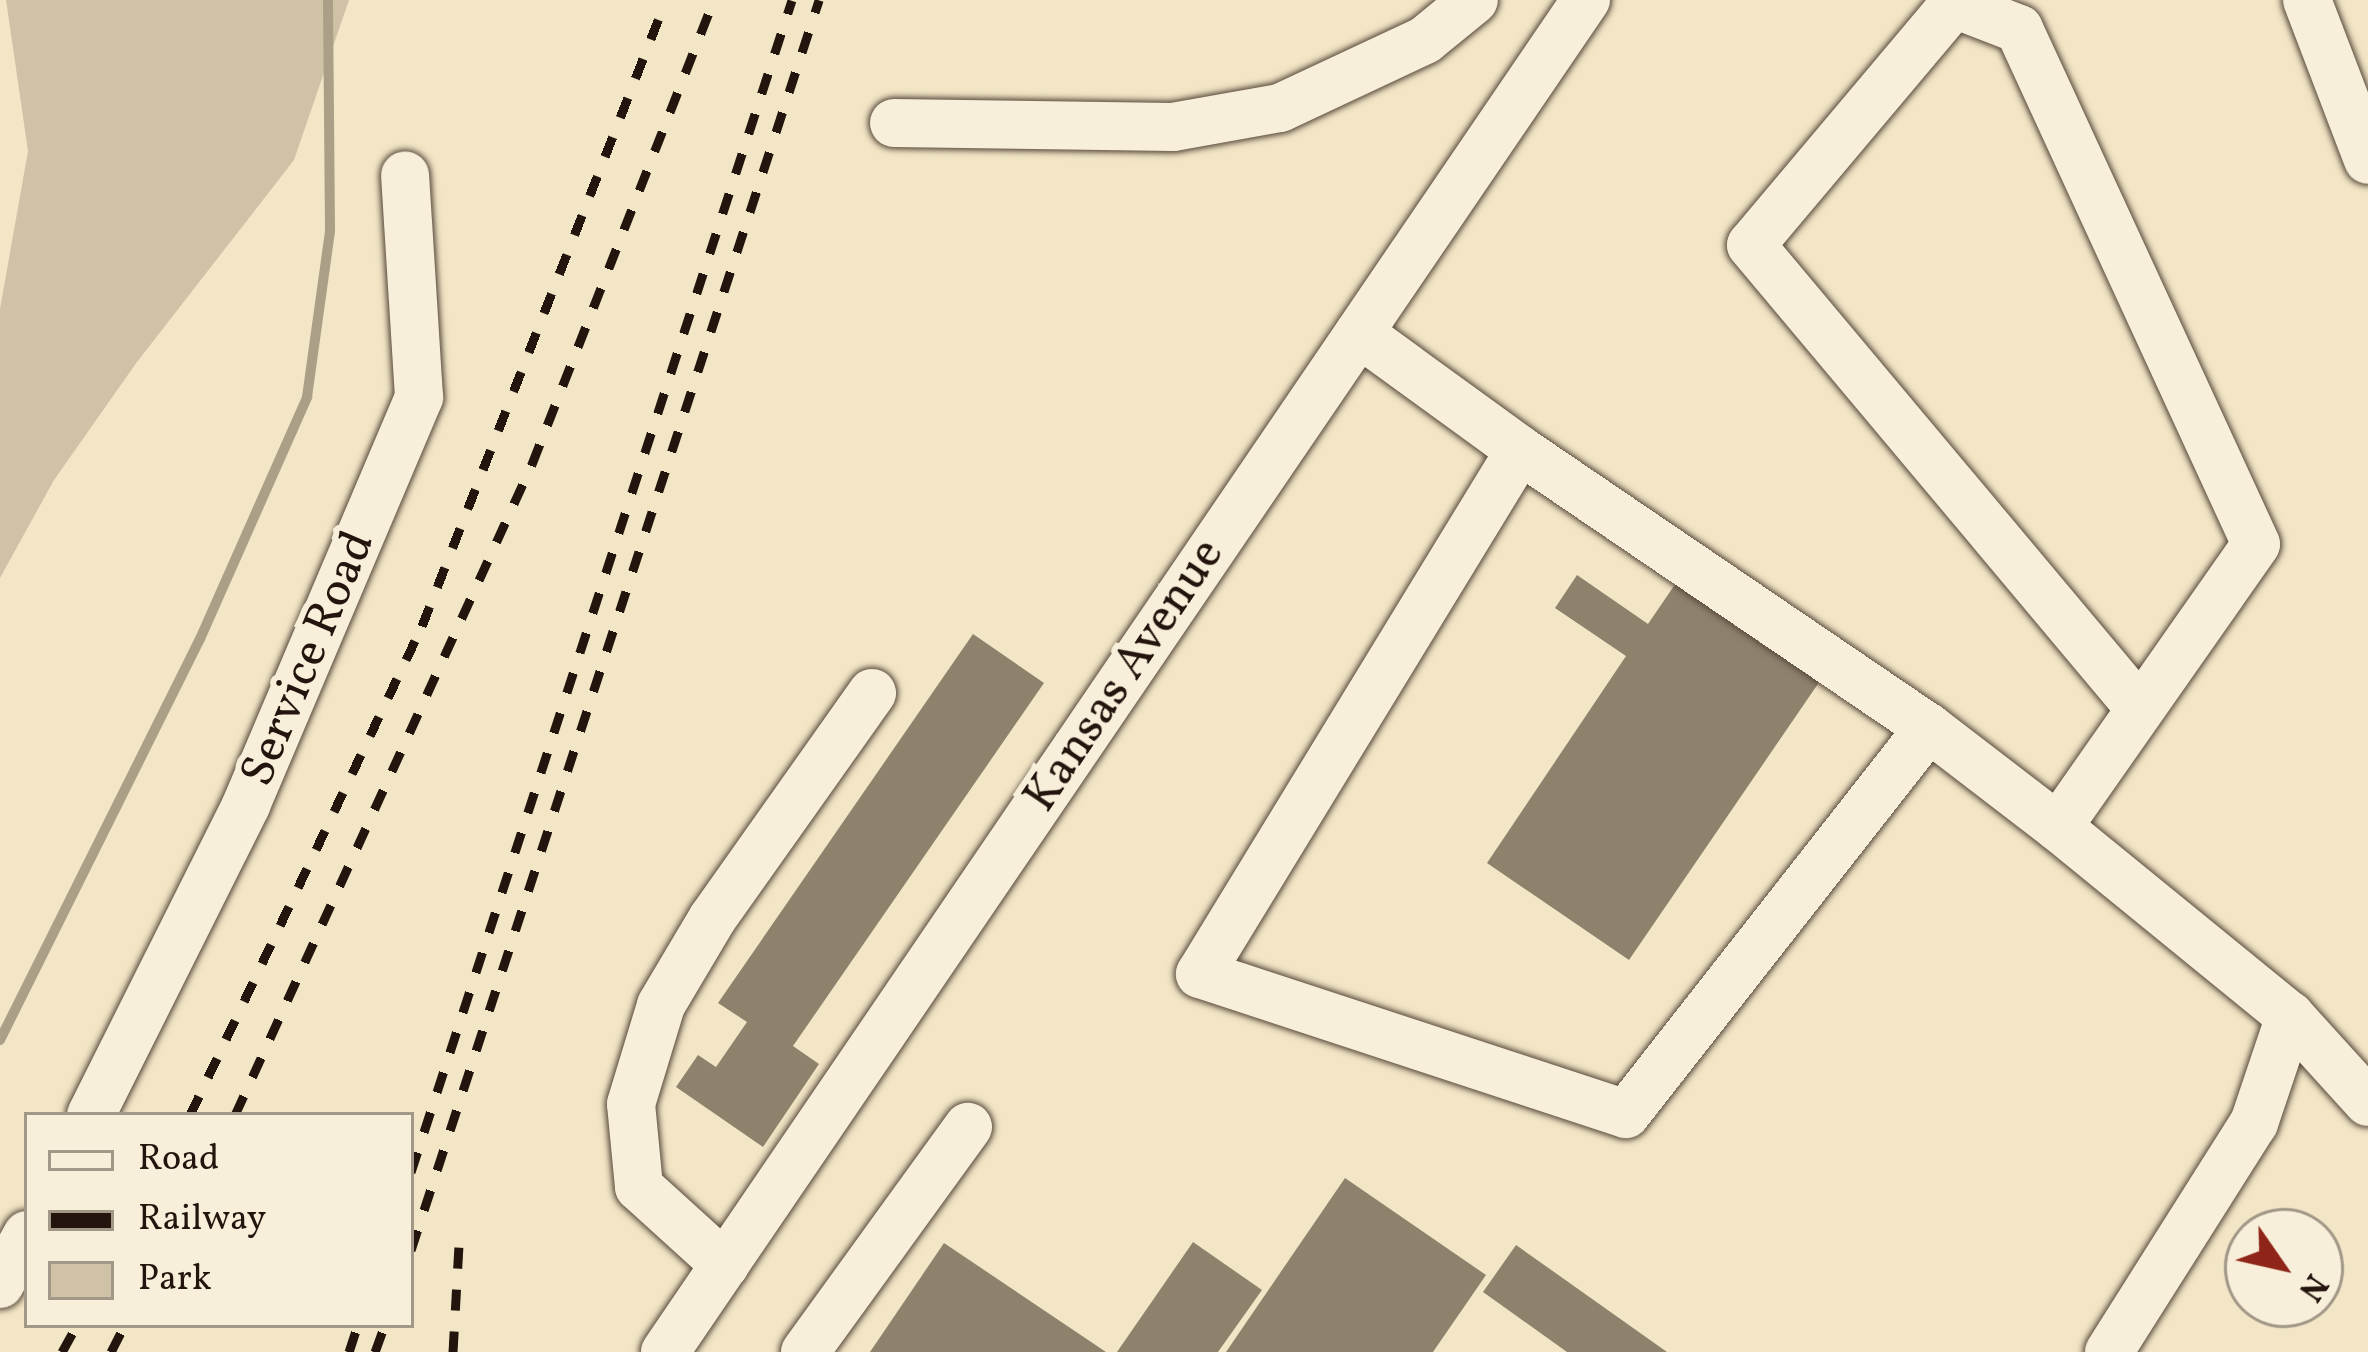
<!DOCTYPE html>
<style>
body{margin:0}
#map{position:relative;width:2368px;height:1352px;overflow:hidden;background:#f3e6c6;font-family:Vollkorn,serif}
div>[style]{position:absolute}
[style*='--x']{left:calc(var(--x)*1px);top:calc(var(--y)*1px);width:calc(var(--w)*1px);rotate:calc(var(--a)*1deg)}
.green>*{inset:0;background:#d0c2a7}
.stream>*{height:10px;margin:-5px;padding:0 5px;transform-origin:5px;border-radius:5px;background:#ac9f87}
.building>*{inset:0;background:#8f826d}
.roads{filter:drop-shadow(0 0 3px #57493b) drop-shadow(0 0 3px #57493b)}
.minor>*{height:48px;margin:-24px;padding:0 24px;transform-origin:24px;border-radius:24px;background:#f7efda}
.rail>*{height:9px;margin-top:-4.5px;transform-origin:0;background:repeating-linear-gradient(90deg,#23150d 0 21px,transparent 0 42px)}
span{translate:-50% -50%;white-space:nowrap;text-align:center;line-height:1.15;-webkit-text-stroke:12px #f7efda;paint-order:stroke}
.street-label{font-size:48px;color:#23150d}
.legend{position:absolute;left:24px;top:1112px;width:390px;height:216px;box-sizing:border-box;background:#f7efda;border:3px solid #a29888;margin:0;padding:15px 21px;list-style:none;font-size:36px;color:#23150d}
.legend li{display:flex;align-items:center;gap:24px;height:60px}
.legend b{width:60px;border:3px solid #a29888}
.north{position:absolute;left:2224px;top:1208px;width:120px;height:120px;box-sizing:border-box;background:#f7efda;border:3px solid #a29888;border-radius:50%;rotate:124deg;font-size:33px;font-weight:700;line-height:48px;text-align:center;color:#23150d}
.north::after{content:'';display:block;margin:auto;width:42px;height:54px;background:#8f2418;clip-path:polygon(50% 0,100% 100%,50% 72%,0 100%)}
</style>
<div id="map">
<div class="green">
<div style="clip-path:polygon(6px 0,349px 0,294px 160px,137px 362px,54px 480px,0 578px,0 309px,28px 151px)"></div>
</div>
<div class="stream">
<div style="--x:0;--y:1040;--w:448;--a:-63.5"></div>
<div style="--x:200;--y:639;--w:265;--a:-66.1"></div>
<div style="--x:307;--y:397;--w:168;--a:-82.1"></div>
<div style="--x:330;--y:231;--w:231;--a:-90.5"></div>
</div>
<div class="building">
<div style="clip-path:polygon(1577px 575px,1648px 624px,1678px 580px,1822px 678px,1629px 960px,1487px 863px,1626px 656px,1555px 608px)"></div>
<div style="clip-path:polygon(973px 634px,1044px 683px,793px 1046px,819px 1064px,763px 1147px,676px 1087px,698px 1055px,716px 1067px,747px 1022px,718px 1003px)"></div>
<div style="clip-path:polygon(1345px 1178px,1486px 1275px,1433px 1352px,1226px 1352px)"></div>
<div style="clip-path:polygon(1193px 1242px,1262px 1290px,1218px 1352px,1117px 1352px)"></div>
<div style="clip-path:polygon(944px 1243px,1106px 1352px,870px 1352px)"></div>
<div style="clip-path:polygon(1516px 1245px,1667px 1352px,1567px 1352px,1483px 1292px)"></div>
</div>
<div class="roads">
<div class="minor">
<div style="--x:2307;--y:0;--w:171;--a:69.1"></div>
<div style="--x:894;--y:123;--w:279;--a:0.8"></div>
<div style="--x:1173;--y:127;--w:109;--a:-10.1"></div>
<div style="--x:1280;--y:108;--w:160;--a:-25.1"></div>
<div style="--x:1425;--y:40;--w:63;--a:-39.2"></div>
<div style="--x:1359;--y:333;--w:199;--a:36"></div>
<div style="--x:1520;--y:450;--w:614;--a:121.41"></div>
<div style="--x:1200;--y:974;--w:448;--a:18.2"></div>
<div style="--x:1626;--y:1114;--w:491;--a:-51.9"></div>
<div style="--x:1929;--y:728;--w:495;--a:-145.8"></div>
<div style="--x:1929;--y:728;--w:163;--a:37.5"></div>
<div style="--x:2058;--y:827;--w:345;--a:-55"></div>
<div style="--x:2256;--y:544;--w:567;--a:-114.71"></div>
<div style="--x:2019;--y:29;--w:70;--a:-159"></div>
<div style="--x:1954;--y:4;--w:315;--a:130.1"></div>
<div style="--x:1751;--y:245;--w:605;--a:50.02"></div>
<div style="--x:2058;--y:827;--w:299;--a:39.2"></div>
<div style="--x:2290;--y:1016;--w:116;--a:47.8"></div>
<div style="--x:91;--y:1115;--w:347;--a:-63.4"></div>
<div style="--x:246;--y:805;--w:443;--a:-67"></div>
<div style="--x:419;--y:397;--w:222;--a:-93.6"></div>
<div style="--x:725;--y:1265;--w:116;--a:-137.8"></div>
<div style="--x:639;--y:1187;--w:83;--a:-95.5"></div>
<div style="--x:631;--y:1104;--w:103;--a:-73.1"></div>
<div style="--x:661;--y:1005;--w:100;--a:-59.3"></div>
<div style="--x:712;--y:919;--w:277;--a:-54.7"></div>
<div style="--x:0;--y:1284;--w:56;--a:-61.1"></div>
<div style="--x:665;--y:1352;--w:1636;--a:-55.74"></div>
<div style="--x:805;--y:1352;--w:278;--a:-54.1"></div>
<div style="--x:2109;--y:1352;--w:271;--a:-57.7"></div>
<div style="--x:2254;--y:1123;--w:113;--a:-71.4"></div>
</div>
</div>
<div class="rail">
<div style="--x:190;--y:1115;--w:541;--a:-64.62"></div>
<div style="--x:422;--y:626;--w:672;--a:-68.71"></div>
<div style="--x:235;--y:1115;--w:716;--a:-65.48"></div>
<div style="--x:532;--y:464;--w:498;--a:-68.6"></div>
<div style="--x:411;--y:1172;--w:1232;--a:-71.99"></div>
<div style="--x:411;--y:1250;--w:1315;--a:-71.92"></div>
<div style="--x:62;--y:1352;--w:31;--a:-61"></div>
<div style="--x:111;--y:1352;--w:30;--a:-63"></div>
<div style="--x:349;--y:1352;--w:28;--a:-72"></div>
<div style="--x:375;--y:1352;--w:29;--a:-70"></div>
<div style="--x:453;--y:1352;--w:106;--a:-86.8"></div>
</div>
<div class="street-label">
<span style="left:309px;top:659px;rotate:-67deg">Service Road</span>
<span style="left:1125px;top:676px;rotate:-56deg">Kansas Avenue</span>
</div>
<ul class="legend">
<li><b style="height:15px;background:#f7efda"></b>Road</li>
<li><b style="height:15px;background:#23150d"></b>Railway</li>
<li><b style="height:33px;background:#d0c2a7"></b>Park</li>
</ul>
<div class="north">N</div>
</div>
